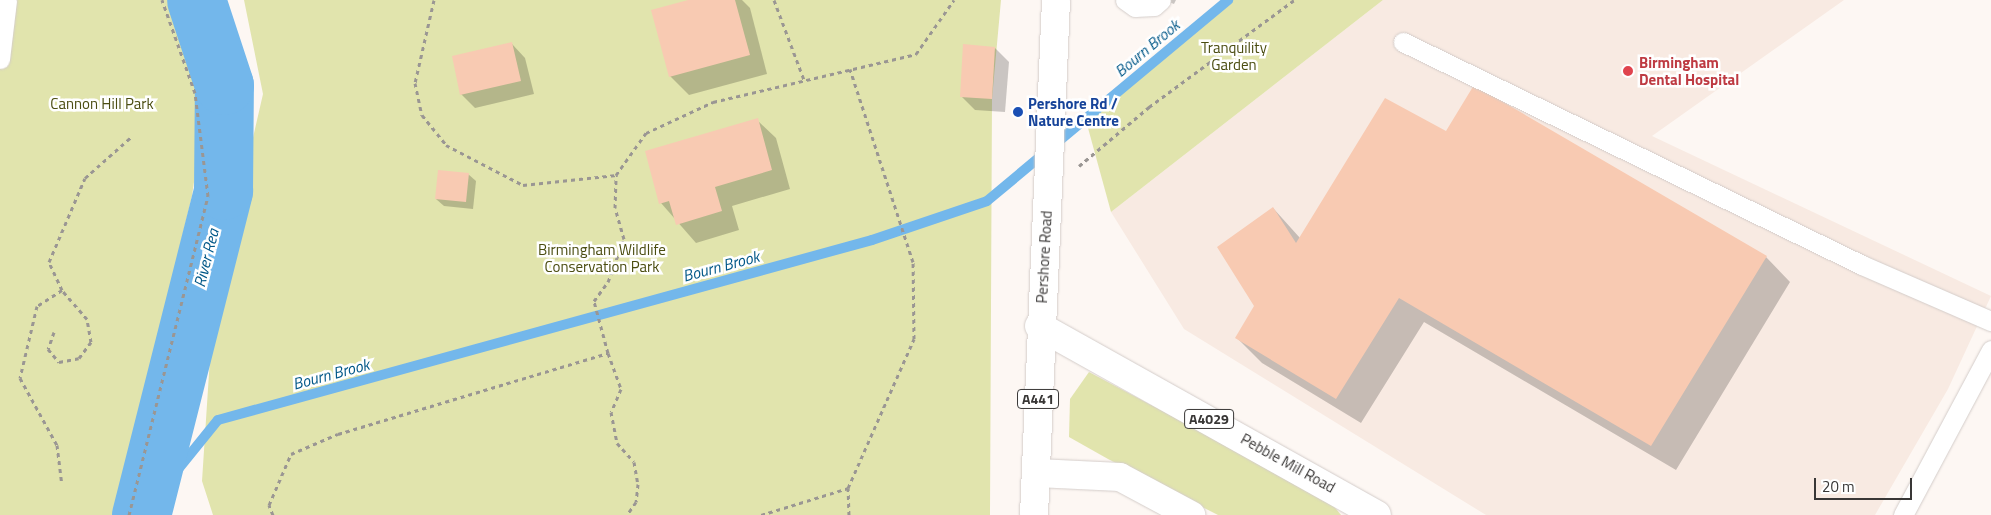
<!DOCTYPE html>
<style>
body{margin:0}
#map{position:relative;width:1991px;height:515px;overflow:hidden;background:#fdf7f3;font-family:"Titillium Web",sans-serif}
div>[style]{position:absolute}
[style*='--x']{left:calc(var(--x)*1px);top:calc(var(--y)*1px);width:calc(var(--w)*1px);rotate:calc(var(--a)*1deg)}
.built>*{inset:0;background:#f8eae2}
.green>*{inset:0;background:#e1e4ad}
.shadow>*{inset:0;background:#0003}
.stream>*{height:10px;margin:-5px;padding:0 5px;transform-origin:5px;border-radius:5px;background:#73b7eb}
.river>*{height:59px;margin:-29.5px;padding:0 29.5px;transform-origin:29.5px;border-radius:29.5px;background:#73b7eb}
.building>*{inset:0;background:#f8cab2}
.path>*{height:3px;margin-top:-1.5px;transform-origin:0;background:repeating-linear-gradient(90deg,#9a9693 0 4px,transparent 0 8px)}
.roads{filter:drop-shadow(0 0 1px #d4cdca) drop-shadow(0 0 1px #d4cdca)}
.service>*{height:19px;margin:-9.5px;padding:0 9.5px;transform-origin:9.5px;border-radius:9.5px;background:#fff}
.primary>*{height:28px;margin:-14px;padding:0 14px;transform-origin:14px;border-radius:14px;background:#fff}
.dots>*{width:14px;height:14px;translate:-50% -50%;box-sizing:border-box;border:2px solid #fff;border-radius:50%}
span{translate:-50% -50%;white-space:nowrap;text-align:center;line-height:1.15;-webkit-text-stroke:5px #fff;paint-order:stroke}
.shield-label span{padding:1px 4px;background:#fff;border:1px solid;border-radius:4px;-webkit-text-stroke-width:0}
.shield-label{font-size:14px;color:#393736;font-weight:700}
.park-label{font-size:15px;color:#4b4d11}
.health-label{font-size:15px;color:#be3a42;font-weight:700}
.left{translate:0 -50%;text-align:left}
.transit-label{font-size:15px;color:#164399;font-weight:700}
.street-label{font-size:15px;color:#393736}
.water-label{font-size:16px;color:#005787;font-style:italic}
.scale{position:absolute;left:1814px;top:478px;width:98px;height:22px;box-sizing:border-box;border:2px solid #393736;border-top:0;padding-left:6px;font-size:15px;line-height:18px;white-space:nowrap;color:#393736;-webkit-text-stroke:4px #fff;paint-order:stroke}
</style>
<div id="map">
<div class="built">
<div style="clip-path:polygon(1383px 0,1844px 0,1652px 136px,1991px 296px,1948px 389px,1875px 515px,1486px 515px,1184px 329px,1111px 212px)"></div>
</div>
<div class="green">
<div style="clip-path:polygon(0 0,187px 0,196px 21px,206px 98px,192px 196px,115px 515px,0 515px)"></div>
<div style="clip-path:polygon(244px 0,1001px 0,992px 99px,990px 515px,213px 515px,202px 481px,213px 312px,263px 94px)"></div>
<div style="clip-path:polygon(1226px 0,1383px 0,1111px 212px,1085px 117px)"></div>
<div style="clip-path:polygon(1089px 372px,1328px 499px,1341px 515px,1218px 515px,1108px 459px,1069px 437px,1070px 399px)"></div>
</div>
<div class="shadow">
<div style="clip-path:polygon(692px 0,742px 0,750px 8px,767px 74px,689px 95px,670px 76px)"></div>
<div style="clip-path:polygon(1164px 0,1176px 0,1174px 4px)"></div>
<div style="clip-path:polygon(512px 44px,525px 58px,534px 94px,475px 108px,461px 94px)"></div>
<div style="clip-path:polygon(995px 48px,1009px 62px,1005px 112px,975px 110px,961px 96px)"></div>
<div style="clip-path:polygon(757px 120px,776px 138px,790px 189px,732px 206px,739px 230px,696px 243px,661px 203px)"></div>
<div style="clip-path:polygon(1446px 133px,1766px 257px,1790px 282px,1676px 470px,1424px 322px,1361px 423px,1262px 363px,1237px 338px,1255px 306px,1273px 208px,1300px 238px)"></div>
<div style="clip-path:polygon(468px 174px,476px 181px,473px 209px,444px 206px,436px 199px)"></div>
</div>
<div class="stream">
<div style="--x:141;--y:515;--w:122;--a:-51"></div>
<div style="--x:218;--y:420;--w:678;--a:-15.39"></div>
<div style="--x:872;--y:240;--w:121;--a:-18.7"></div>
<div style="--x:987;--y:201;--w:314;--a:-39.8"></div>
</div>
<div class="river">
<div style="--x:141;--y:515;--w:335;--a:-75.8"></div>
<div style="--x:223;--y:190;--w:105;--a:-89.5"></div>
<div style="--x:224;--y:85;--w:89;--a:-108.2"></div>
</div>
<div class="building">
<div style="clip-path:polygon(688px 0,735px 0,750px 55px,669px 77px,651px 10px)"></div>
<div style="clip-path:polygon(512px 42px,521px 81px,460px 95px,452px 56px)"></div>
<div style="clip-path:polygon(963px 44px,995px 47px,992px 99px,960px 97px)"></div>
<div style="clip-path:polygon(1474px 85px,1767px 256px,1651px 446px,1399px 298px,1336px 399px,1235px 338px,1254px 306px,1217px 247px,1273px 207px,1296px 243px,1385px 98px,1446px 131px)"></div>
<div style="clip-path:polygon(758px 118px,772px 170px,715px 187px,722px 211px,676px 225px,669px 201px,659px 204px,645px 151px)"></div>
<div style="clip-path:polygon(438px 170px,469px 173px,466px 202px,435px 199px)"></div>
</div>
<div class="path">
<div style="--x:434;--y:0;--w:85;--a:102.9"></div>
<div style="--x:415;--y:83;--w:33;--a:78"></div>
<div style="--x:422;--y:115;--w:38;--a:51"></div>
<div style="--x:446;--y:145;--w:87;--a:27.5"></div>
<div style="--x:523;--y:185;--w:94;--a:-6.1"></div>
<div style="--x:774;--y:0;--w:85;--a:69.4"></div>
<div style="--x:1079;--y:166;--w:92;--a:-40.1"></div>
<div style="--x:1149;--y:107;--w:180;--a:-36.4"></div>
<div style="--x:62;--y:290;--w:31;--a:-115"></div>
<div style="--x:49;--y:262;--w:91;--a:-66.8"></div>
<div style="--x:85;--y:178;--w:62;--a:-41.7"></div>
<div style="--x:54;--y:332;--w:18;--a:109"></div>
<div style="--x:48;--y:349;--w:17;--a:50"></div>
<div style="--x:59;--y:362;--w:20;--a:-11"></div>
<div style="--x:79;--y:358;--w:20;--a:-53"></div>
<div style="--x:91;--y:342;--w:23;--a:-100"></div>
<div style="--x:87;--y:319;--w:38;--a:-131"></div>
<div style="--x:62;--y:290;--w:30;--a:147"></div>
<div style="--x:37;--y:306;--w:74;--a:103.3"></div>
<div style="--x:20;--y:378;--w:77;--a:61.1"></div>
<div style="--x:57;--y:445;--w:39;--a:83"></div>
<div style="--x:608;--y:353;--w:54;--a:-105.1"></div>
<div style="--x:594;--y:301;--w:24;--a:-54"></div>
<div style="--x:608;--y:282;--w:46;--a:-69.6"></div>
<div style="--x:624;--y:239;--w:32;--a:-106"></div>
<div style="--x:615;--y:208;--w:33;--a:-88"></div>
<div style="--x:616;--y:175;--w:52;--a:-54.5"></div>
<div style="--x:646;--y:133;--w:74;--a:-24.8"></div>
<div style="--x:713;--y:102;--w:209;--a:-13.3"></div>
<div style="--x:916;--y:54;--w:66;--a:-54.9"></div>
<div style="--x:129;--y:515;--w:329;--a:-76.1"></div>
<div style="--x:208;--y:196;--w:104;--a:-97.2"></div>
<div style="--x:195;--y:93;--w:99;--a:-109.5"></div>
<div style="--x:273;--y:515;--w:11;--a:-112"></div>
<div style="--x:269;--y:505;--w:56;--a:-66.7"></div>
<div style="--x:291;--y:454;--w:51;--a:-23.1"></div>
<div style="--x:338;--y:434;--w:282;--a:-16.7"></div>
<div style="--x:608;--y:353;--w:38;--a:70"></div>
<div style="--x:621;--y:389;--w:25;--a:113"></div>
<div style="--x:611;--y:412;--w:32;--a:79"></div>
<div style="--x:617;--y:443;--w:25;--a:48"></div>
<div style="--x:634;--y:462;--w:22;--a:80"></div>
<div style="--x:638;--y:484;--w:18;--a:96"></div>
<div style="--x:636;--y:502;--w:16;--a:125"></div>
<div style="--x:761;--y:515;--w:91;--a:-17.2"></div>
<div style="--x:849;--y:515;--w:27;--a:-92"></div>
<div style="--x:848;--y:488;--w:163;--a:-66.1"></div>
<div style="--x:914;--y:339;--w:77;--a:-90.7"></div>
<div style="--x:913;--y:262;--w:203;--a:-108.1"></div>
</div>
<div class="roads">
<div class="service">
<div style="--x:1125;--y:0;--w:12;--a:35"></div>
<div style="--x:1135;--y:7;--w:19;--a:-3"></div>
<div style="--x:1154;--y:6;--w:9;--a:-41"></div>
<div style="--x:1403;--y:42;--w:510;--a:25.91"></div>
<div style="--x:1862;--y:265;--w:141;--a:23.5"></div>
<div style="--x:0;--y:59;--w:59;--a:-83.2"></div>
<div style="--x:1903;--y:515;--w:187;--a:-61.9"></div>
</div>
<div class="primary">
<div style="--x:1039;--y:326;--w:387;--a:29.2"></div>
<div style="--x:1037;--y:473;--w:83;--a:2.8"></div>
<div style="--x:1120;--y:477;--w:81;--a:28.2"></div>
<div style="--x:1034;--y:515;--w:515;--a:-87.55"></div>
</div>
</div>
<div class="dots">
<div style="left:1628px;top:71px;background:#e0444e"></div>
<div style="left:1018px;top:112px;background:#1a4fb4"></div>
</div>
<div class="shield-label">
<span style="left:1038px;top:399px">A441</span>
<span style="left:1209px;top:419px">A4029</span>
</div>
<div class="park-label">
<span style="left:1234px;top:56px">Tranquility<br>Garden</span>
<span style="left:102px;top:104px">Cannon Hill Park</span>
<span style="left:602px;top:258px">Birmingham Wildlife<br>Conservation Park</span>
</div>
<div class="health-label">
<span class="left" style="left:1639px;top:71px">Birmingham<br>Dental Hospital</span>
</div>
<div class="transit-label">
<span class="left" style="left:1028px;top:112px">Pershore Rd /<br>Nature Centre</span>
</div>
<div class="street-label">
<span style="left:1044px;top:257px;rotate:-87deg">Pershore Road</span>
<span style="left:1288px;top:463px;rotate:29deg">Pebble Mill Road</span>
</div>
<div class="water-label">
<span style="left:1147px;top:48px;rotate:-40deg">Bourn Brook</span>
<span style="left:206px;top:258px;rotate:-76deg">River Rea</span>
<span style="left:721px;top:266px;rotate:-15deg">Bourn Brook</span>
<span style="left:331px;top:374px;rotate:-15deg">Bourn Brook</span>
</div>
<div class="scale">20 m</div>
</div>
